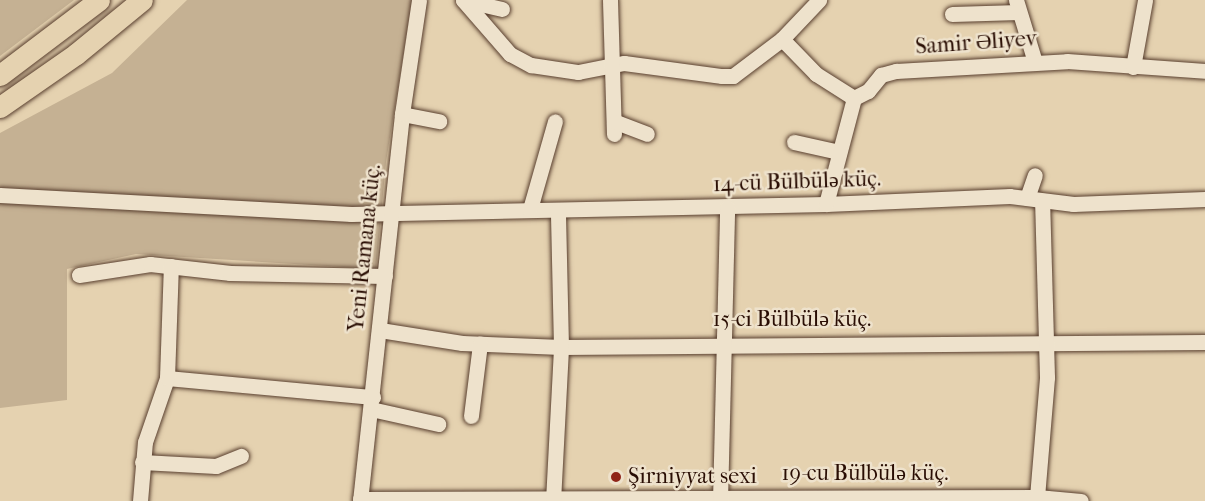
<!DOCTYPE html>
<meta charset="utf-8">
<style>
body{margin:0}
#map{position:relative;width:1205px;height:501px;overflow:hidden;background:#e5d2b0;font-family:"IM FELL French Canon",serif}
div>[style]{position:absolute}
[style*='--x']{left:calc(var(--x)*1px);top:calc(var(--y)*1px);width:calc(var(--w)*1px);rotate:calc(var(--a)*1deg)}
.green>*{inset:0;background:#c5b193}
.roads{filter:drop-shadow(0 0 2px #583e2e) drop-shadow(0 0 2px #583e2e)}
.minor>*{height:15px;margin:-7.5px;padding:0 7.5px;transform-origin:7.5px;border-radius:7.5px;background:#eee2cc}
.highway>*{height:21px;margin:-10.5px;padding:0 10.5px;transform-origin:10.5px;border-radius:10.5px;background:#e5d2b0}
.dots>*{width:16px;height:16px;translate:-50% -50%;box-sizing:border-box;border:3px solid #eee2cc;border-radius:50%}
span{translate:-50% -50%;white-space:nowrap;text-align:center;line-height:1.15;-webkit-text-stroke:5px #eee2cc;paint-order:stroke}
.street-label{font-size:22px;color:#290d03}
.poi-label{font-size:22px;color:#290d03}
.left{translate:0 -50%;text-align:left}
</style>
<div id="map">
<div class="green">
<div style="clip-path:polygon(0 0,74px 0,0 56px)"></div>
<div style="clip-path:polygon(187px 0,412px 0,386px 162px,376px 269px,136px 254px,67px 269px,67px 400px,0 408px,0 133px,112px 73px)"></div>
</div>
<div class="roads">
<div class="minor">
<div style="--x:463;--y:0;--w:72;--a:49"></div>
<div style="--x:510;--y:54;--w:24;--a:28"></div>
<div style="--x:531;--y:65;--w:48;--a:8.5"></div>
<div style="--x:578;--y:72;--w:47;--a:-11.1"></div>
<div style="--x:624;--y:63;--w:99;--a:7.6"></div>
<div style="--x:722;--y:76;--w:11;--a:0"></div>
<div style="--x:733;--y:76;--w:61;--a:-37.1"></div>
<div style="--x:782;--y:39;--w:54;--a:-46.5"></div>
<div style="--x:463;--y:0;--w:40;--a:13"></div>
<div style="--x:610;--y:0;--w:134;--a:88.3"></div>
<div style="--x:1016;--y:0;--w:65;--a:73"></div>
<div style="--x:952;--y:14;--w:67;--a:-1.7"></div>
<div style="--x:782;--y:39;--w:49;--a:45.8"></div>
<div style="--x:816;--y:74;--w:45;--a:32.3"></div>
<div style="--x:854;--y:98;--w:16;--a:-27"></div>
<div style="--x:868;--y:91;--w:21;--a:-51"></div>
<div style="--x:881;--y:75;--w:16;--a:-15"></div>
<div style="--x:896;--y:71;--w:171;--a:-3.3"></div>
<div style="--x:1067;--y:61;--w:138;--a:4.1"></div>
<div style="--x:1133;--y:67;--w:68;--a:-79.8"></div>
<div style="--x:402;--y:114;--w:38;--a:11"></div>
<div style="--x:616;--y:122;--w:33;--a:21"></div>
<div style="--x:794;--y:142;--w:46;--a:12.5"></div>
<div style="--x:0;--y:195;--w:352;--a:3.1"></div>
<div style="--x:351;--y:214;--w:475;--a:-1.2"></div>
<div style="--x:826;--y:204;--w:184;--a:-2.5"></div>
<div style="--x:1010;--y:196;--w:64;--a:7.2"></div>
<div style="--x:1073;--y:204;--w:132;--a:-2.2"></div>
<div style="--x:1027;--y:198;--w:24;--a:-71"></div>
<div style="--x:826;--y:204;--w:110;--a:-75.2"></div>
<div style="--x:530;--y:209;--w:91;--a:-74.1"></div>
<div style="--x:79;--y:275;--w:72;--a:-8.8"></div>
<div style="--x:150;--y:264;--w:81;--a:6.4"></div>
<div style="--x:230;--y:273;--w:155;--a:1.1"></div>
<div style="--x:380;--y:330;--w:83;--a:9"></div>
<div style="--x:462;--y:343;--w:99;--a:2.3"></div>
<div style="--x:561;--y:347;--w:644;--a:-0.44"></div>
<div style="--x:167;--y:378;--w:207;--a:5.3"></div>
<div style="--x:371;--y:409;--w:69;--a:12.6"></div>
<div style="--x:471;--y:416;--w:73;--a:-82.9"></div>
<div style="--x:142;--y:462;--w:74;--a:3.1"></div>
<div style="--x:216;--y:466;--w:27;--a:-22"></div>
<div style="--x:1037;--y:497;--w:120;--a:-85.2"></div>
<div style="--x:1047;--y:377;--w:176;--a:-91.6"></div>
<div style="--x:360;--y:499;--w:677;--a:-0.17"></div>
<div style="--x:1037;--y:497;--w:44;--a:5.2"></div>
<div style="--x:140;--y:501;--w:59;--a:-85.2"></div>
<div style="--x:145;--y:442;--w:68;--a:-71"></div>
<div style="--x:167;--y:378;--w:112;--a:-88"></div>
<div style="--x:360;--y:501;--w:389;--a:-83.8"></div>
<div style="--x:402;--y:114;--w:115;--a:-81.5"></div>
<div style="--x:553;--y:501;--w:154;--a:-87"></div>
<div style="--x:561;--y:347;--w:137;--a:-91.3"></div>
<div style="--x:720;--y:501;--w:294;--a:-88.6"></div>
</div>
<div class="highway">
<div style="--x:0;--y:75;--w:124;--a:-37.1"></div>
<div style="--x:0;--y:107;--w:93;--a:-34.9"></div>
<div style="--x:76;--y:54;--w:85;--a:-39.3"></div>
</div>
</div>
<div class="dots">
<div style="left:616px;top:477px;background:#8f2418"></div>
</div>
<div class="street-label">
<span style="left:976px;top:43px;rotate:-4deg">Samir Əliyev</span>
<span style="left:797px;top:182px;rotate:-2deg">14-cü Bülbülə küç.</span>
<span style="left:365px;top:248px;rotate:-84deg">Yeni Ramana küç.</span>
<span style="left:792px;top:320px">15-ci Bülbülə küç.</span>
<span style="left:865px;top:474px">19-cu Bülbülə küç.</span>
</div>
<div class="poi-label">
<span class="left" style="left:628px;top:477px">Şirniyyat sexi</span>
</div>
</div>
